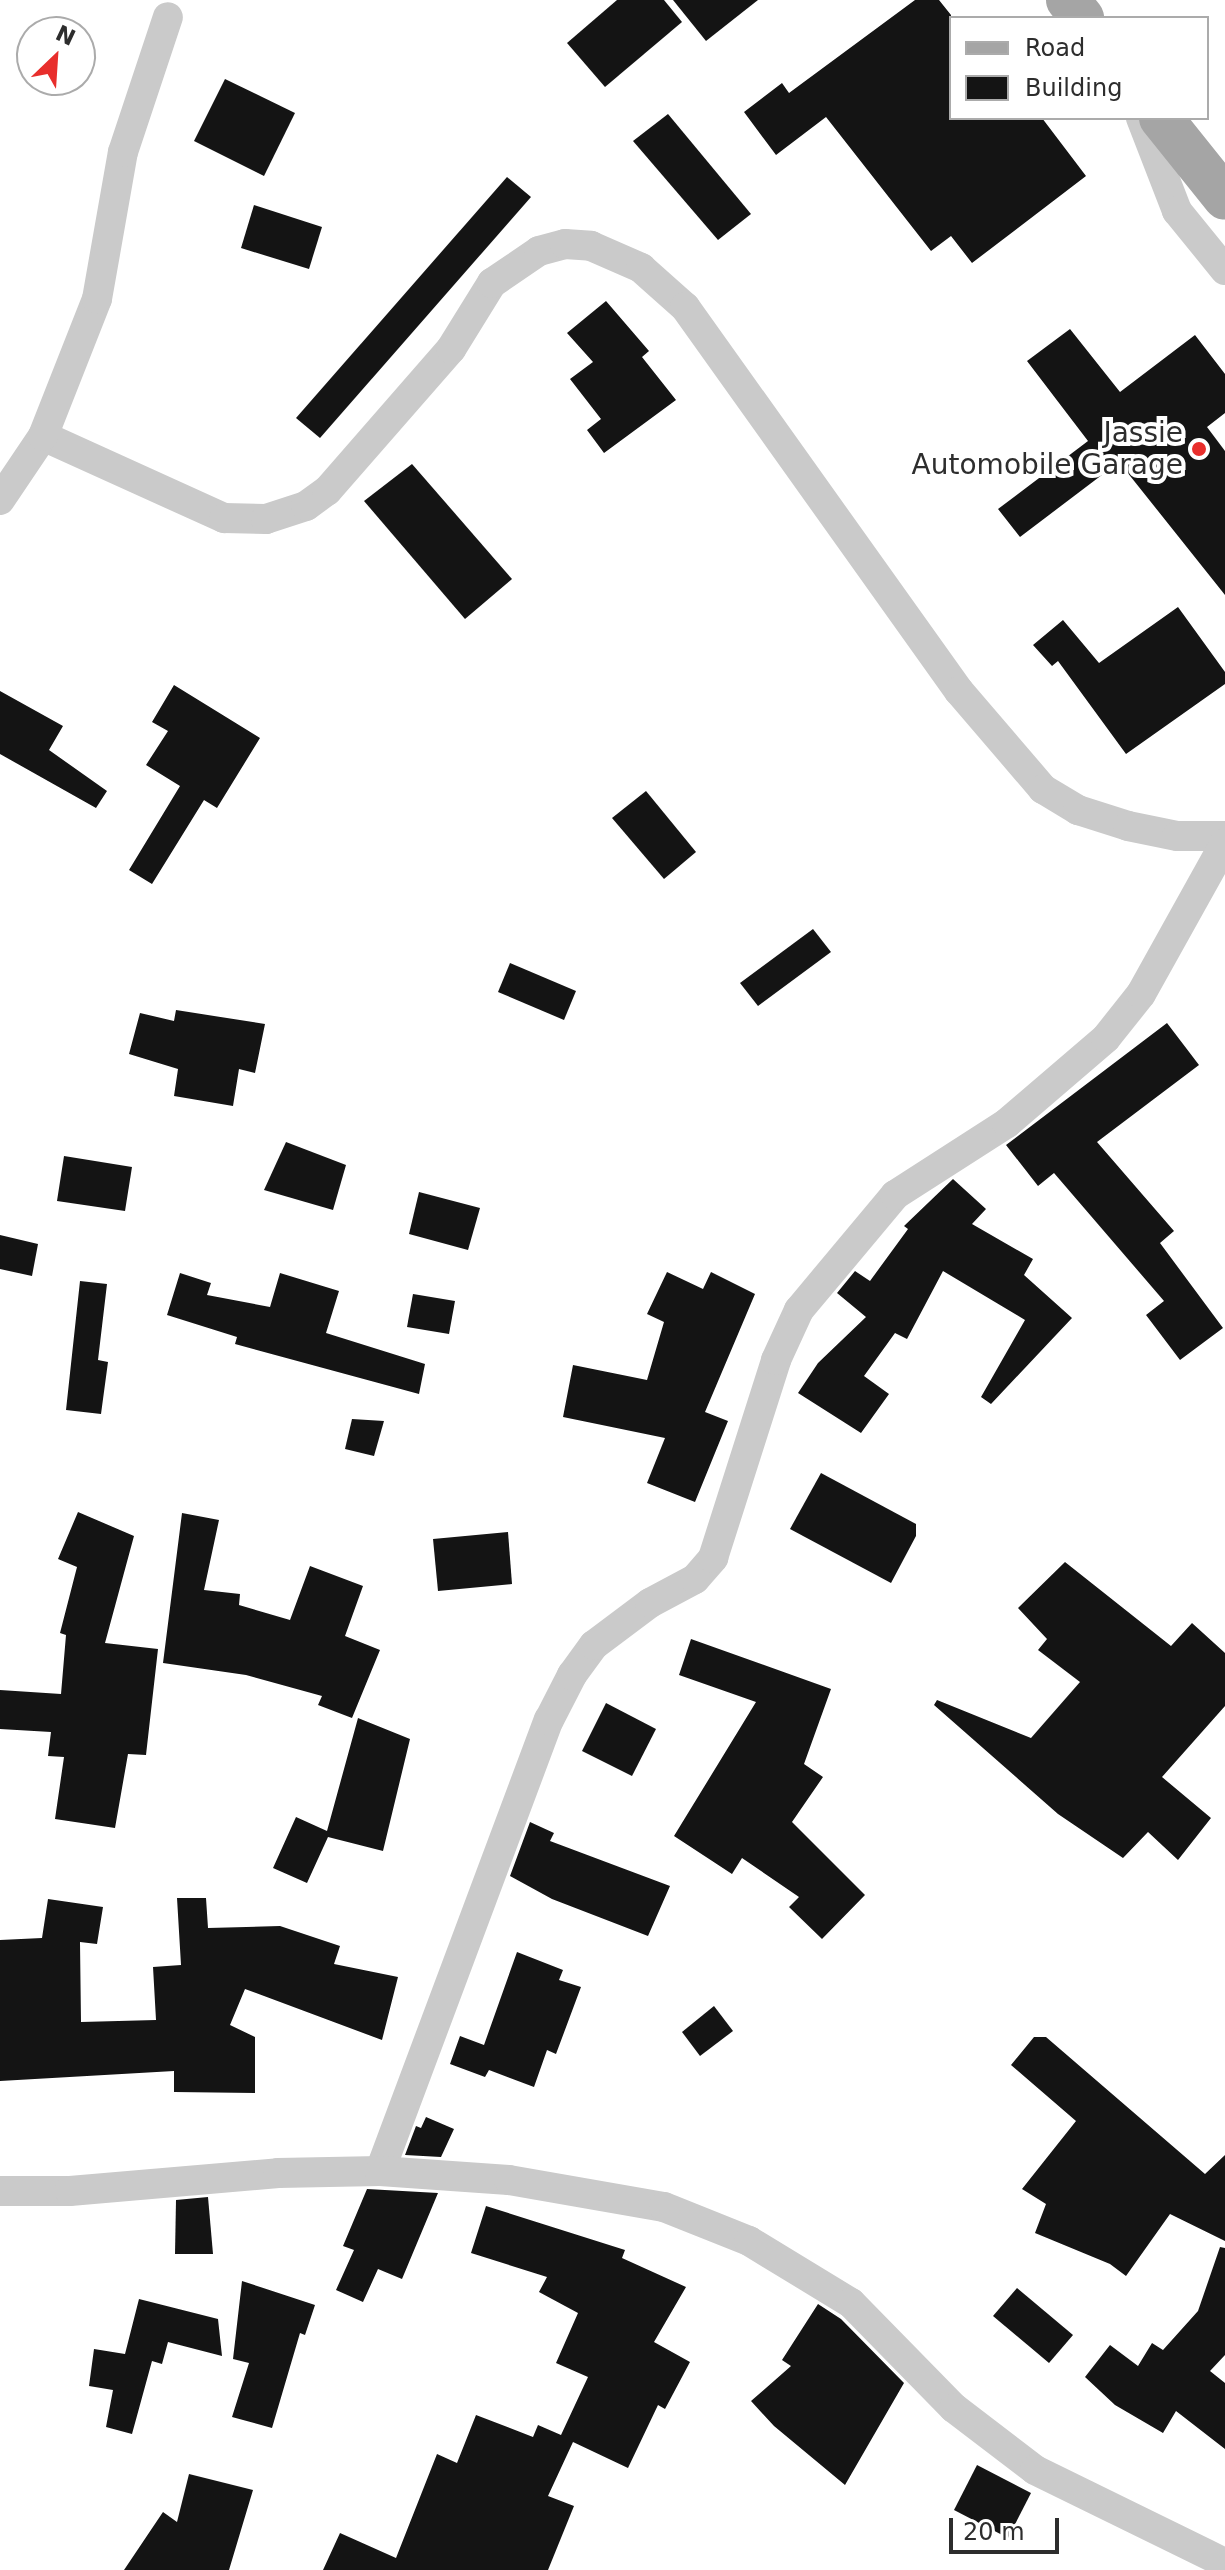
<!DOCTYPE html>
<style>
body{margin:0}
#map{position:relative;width:1225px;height:2570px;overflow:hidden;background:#fff;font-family:"DejaVu Sans",sans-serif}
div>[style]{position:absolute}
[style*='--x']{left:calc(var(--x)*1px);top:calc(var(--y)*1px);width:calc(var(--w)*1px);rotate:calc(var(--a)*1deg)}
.building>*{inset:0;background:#141414}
.street>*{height:30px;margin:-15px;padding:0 15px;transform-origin:15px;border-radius:15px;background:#cacaca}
.primary>*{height:44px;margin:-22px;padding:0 22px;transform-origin:22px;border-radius:22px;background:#a5a5a5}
.dots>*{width:22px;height:22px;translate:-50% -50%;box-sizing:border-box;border:4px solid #fff;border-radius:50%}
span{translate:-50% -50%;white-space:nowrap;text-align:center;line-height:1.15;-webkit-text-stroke:8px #fff;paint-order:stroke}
.poi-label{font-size:28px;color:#2d2d2d}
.right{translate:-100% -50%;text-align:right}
.legend{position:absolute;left:949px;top:16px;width:260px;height:104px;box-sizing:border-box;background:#fff;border:2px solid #ababab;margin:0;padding:10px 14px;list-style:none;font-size:24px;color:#2d2d2d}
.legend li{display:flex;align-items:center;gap:16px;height:40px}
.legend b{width:40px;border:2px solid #ababab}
.north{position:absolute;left:16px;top:16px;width:80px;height:80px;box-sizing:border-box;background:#fff;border:2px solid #ababab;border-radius:50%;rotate:25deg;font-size:22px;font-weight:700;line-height:32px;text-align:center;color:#2d2d2d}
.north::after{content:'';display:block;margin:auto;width:28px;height:36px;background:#e82e2c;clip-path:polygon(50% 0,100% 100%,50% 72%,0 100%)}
.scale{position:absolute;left:949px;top:2518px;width:110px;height:36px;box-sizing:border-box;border:4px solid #2d2d2d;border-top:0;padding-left:10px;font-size:24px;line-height:28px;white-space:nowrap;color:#2d2d2d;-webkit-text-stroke:6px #fff;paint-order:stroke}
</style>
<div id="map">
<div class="building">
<div style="clip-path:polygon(617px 0,664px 0,682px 22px,605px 87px,567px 43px)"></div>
<div style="clip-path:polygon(673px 0,758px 0,706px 41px)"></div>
<div style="clip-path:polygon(915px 0,939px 0,951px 15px,951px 118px,1042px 118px,1086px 176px,972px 263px,951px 236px,931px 251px,826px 117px,776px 155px,744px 112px,782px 83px,789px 93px)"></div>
<div style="clip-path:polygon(225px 79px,295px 113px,264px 176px,194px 141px)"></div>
<div style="clip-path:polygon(668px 114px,751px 214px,718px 240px,633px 141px)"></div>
<div style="clip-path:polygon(507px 177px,531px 197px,320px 438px,296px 418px)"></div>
<div style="clip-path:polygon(254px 205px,322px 227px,309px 269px,241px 248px)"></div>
<div style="clip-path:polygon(606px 301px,649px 351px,642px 357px,676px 400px,604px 453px,587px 430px,601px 419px,570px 379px,593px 362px,567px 333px)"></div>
<div style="clip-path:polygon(1070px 329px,1120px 392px,1195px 335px,1225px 374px,1225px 413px,1207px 427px,1225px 451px,1225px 595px,1119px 462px,1020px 537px,998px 509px,1088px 441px,1027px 361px)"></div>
<div style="clip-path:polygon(412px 464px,512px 579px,465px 619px,364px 501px)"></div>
<div style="clip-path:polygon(1178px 607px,1225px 672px,1225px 684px,1126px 754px,1058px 661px,1052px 666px,1033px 645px,1063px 620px,1099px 663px)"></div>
<div style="clip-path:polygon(174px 685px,260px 738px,217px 808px,204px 800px,152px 884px,129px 870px,180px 786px,146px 765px,168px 731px,152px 722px)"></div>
<div style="clip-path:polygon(0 691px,63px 726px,49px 750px,107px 791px,96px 808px,0 754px)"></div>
<div style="clip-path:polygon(646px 791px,696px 852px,664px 879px,612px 818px)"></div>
<div style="clip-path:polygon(813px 929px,831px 952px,758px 1006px,740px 983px)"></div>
<div style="clip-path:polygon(510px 963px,576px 991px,564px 1020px,498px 992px)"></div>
<div style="clip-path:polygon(176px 1010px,265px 1024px,255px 1073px,239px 1069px,233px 1106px,174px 1096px,178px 1069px,129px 1054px,140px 1013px,174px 1021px)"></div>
<div style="clip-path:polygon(1167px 1023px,1199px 1065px,1097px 1142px,1174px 1231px,1160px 1243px,1223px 1328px,1180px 1360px,1146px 1315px,1164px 1301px,1054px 1173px,1038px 1186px,1006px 1145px)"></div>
<div style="clip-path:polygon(286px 1142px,346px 1165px,333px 1210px,264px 1190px)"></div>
<div style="clip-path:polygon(64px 1156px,132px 1167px,125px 1211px,57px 1201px)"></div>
<div style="clip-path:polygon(953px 1179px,986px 1209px,972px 1224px,1033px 1259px,1024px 1275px,1072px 1318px,991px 1404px,981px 1397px,1025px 1320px,943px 1271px,907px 1339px,895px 1333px,864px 1376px,889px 1394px,861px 1433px,798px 1393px,818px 1363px,866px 1317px,837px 1293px,855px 1271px,870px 1281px,908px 1229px,904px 1226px)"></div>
<div style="clip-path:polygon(419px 1192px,480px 1208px,468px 1250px,409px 1234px)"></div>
<div style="clip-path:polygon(0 1235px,38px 1244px,32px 1276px,0 1269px)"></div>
<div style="clip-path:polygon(667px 1272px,703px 1289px,711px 1272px,755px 1294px,705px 1412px,728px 1421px,695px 1502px,647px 1483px,665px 1438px,563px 1417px,573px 1365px,647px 1380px,664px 1322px,647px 1314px)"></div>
<div style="clip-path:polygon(180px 1273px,211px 1283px,207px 1295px,270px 1307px,280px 1273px,339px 1291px,326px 1333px,425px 1364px,419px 1394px,235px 1344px,237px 1337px,167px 1315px)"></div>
<div style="clip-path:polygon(80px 1281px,107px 1284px,98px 1360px,108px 1362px,101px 1414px,66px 1410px)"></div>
<div style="clip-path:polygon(413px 1294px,455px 1301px,449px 1334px,407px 1327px)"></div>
<div style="clip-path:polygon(352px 1419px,384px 1421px,374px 1456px,345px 1449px)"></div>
<div style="clip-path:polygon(821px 1473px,916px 1524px,916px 1536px,891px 1583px,790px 1529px)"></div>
<div style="clip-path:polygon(78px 1512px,134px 1536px,105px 1643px,158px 1649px,146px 1755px,128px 1754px,115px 1828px,55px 1819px,64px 1757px,48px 1756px,51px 1732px,0 1729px,0 1690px,61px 1694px,66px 1635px,60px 1633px,77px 1567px,58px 1559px)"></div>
<div style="clip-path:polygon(182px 1513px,219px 1520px,204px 1590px,240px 1594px,239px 1605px,290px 1620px,310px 1566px,363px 1586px,345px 1636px,380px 1650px,352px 1718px,318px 1705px,322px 1696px,246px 1675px,163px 1663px)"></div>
<div style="clip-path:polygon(508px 1532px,512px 1584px,438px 1591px,433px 1539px)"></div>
<div style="clip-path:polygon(1065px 1562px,1171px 1646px,1192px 1623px,1225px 1653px,1225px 1706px,1162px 1777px,1211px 1818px,1178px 1860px,1148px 1832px,1123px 1858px,1058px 1814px,934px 1705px,937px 1700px,1031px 1738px,1080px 1682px,1038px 1650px,1047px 1639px,1018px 1608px)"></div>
<div style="clip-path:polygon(691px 1639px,831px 1689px,804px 1764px,823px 1777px,792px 1822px,865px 1895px,822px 1939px,789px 1907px,799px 1897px,742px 1858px,732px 1874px,674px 1836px,756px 1702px,679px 1675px)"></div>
<div style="clip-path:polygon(606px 1703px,656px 1729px,632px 1776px,582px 1751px)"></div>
<div style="clip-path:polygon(358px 1718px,410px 1739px,383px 1851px,328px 1837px,307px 1883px,273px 1868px,296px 1817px,327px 1831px)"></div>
<div style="clip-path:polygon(530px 1822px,554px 1833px,550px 1841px,670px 1886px,648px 1936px,552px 1899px,510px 1876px)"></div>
<div style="clip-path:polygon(177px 1898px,206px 1898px,208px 1928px,280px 1926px,340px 1946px,334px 1964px,398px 1977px,382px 2040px,245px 1989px,230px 2025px,255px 2037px,255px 2093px,174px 2092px,174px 2071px,0 2081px,0 1940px,42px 1938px,48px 1899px,103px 1907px,97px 1944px,80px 1942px,81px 2022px,156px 2020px,153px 1967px,181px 1965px)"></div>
<div style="clip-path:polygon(517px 1952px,563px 1970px,559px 1980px,581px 1987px,556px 2054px,547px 2050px,534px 2087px,489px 2070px,485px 2077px,450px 2064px,460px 2036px,484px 2045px)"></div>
<div style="clip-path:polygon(714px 2006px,733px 2031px,700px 2056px,682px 2032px)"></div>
<div style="clip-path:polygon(1034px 2037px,1046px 2037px,1205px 2174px,1225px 2155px,1225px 2241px,1170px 2214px,1126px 2276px,1110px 2264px,1035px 2233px,1046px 2204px,1022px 2189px,1076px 2121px,1011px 2065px)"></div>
<div style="clip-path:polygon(426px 2117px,454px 2129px,441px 2157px,405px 2155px,416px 2126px,421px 2128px)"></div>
<div style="clip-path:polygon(367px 2189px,438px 2193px,402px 2279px,378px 2269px,363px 2302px,336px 2290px,354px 2250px,343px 2246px)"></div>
<div style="clip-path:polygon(208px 2197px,213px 2254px,175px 2254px,176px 2200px)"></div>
<div style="clip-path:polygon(486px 2206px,625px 2250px,622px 2258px,686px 2287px,654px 2342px,690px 2362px,665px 2409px,658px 2405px,628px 2468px,573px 2442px,548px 2496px,574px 2506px,548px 2570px,323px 2570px,340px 2533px,396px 2558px,437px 2454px,457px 2463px,476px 2415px,533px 2437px,538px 2425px,561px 2435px,588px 2377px,556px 2363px,578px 2313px,539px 2292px,547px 2277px,471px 2253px)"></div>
<div style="clip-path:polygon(1220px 2247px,1225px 2248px,1225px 2355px,1210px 2371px,1225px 2383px,1225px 2449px,1176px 2411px,1163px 2433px,1115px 2405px,1085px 2377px,1110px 2345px,1138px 2366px,1152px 2343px,1163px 2350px,1198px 2311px)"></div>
<div style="clip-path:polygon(242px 2281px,315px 2305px,305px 2335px,300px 2333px,272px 2428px,232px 2417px,249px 2363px,233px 2359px)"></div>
<div style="clip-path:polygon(1017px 2288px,1073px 2335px,1049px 2363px,993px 2316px)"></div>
<div style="clip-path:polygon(139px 2299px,218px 2319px,222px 2356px,168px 2342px,162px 2364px,152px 2361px,132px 2434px,106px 2427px,113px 2390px,89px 2386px,94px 2349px,125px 2354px)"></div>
<div style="clip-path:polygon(818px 2304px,841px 2319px,904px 2383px,845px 2485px,774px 2426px,751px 2401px,791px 2366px,782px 2360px)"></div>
<div style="clip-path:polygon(977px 2465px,1031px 2493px,1008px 2538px,954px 2510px)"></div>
<div style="clip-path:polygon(189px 2474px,253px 2490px,229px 2570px,124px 2570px,163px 2512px,177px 2522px)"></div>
</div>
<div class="street">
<div style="--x:1141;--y:118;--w:100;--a:68.8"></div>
<div style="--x:1177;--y:211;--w:76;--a:50.9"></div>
<div style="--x:43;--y:436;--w:199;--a:24.4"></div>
<div style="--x:224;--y:518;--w:42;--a:1.4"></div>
<div style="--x:266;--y:519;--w:42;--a:-18"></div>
<div style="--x:306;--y:506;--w:26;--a:-36"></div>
<div style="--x:327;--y:491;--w:189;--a:-48.9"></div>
<div style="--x:451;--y:349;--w:78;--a:-58.2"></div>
<div style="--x:492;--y:283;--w:57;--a:-34.2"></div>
<div style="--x:539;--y:251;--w:27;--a:-15"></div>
<div style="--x:565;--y:244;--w:26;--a:4"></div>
<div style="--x:591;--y:246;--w:55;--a:23.7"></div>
<div style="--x:641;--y:268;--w:59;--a:41.6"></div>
<div style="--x:685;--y:307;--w:472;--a:54.5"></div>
<div style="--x:959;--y:691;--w:129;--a:49.4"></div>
<div style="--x:1043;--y:789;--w:41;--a:31"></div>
<div style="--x:1078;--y:810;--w:52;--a:17.7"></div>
<div style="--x:1128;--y:826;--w:50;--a:11.5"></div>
<div style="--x:1177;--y:836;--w:48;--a:0"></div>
<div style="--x:0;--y:500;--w:77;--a:-56.1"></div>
<div style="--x:43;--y:436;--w:147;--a:-68.5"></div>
<div style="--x:97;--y:299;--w:149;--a:-80"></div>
<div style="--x:123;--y:152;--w:142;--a:-71.6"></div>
<div style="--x:380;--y:2171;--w:482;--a:-69.5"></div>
<div style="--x:549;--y:1720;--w:51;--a:-62.9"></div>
<div style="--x:572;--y:1675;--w:37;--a:-54"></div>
<div style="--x:594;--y:1645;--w:70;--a:-36.9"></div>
<div style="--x:650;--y:1603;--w:51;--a:-28.1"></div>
<div style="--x:695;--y:1579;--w:28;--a:-49"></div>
<div style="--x:713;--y:1558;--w:208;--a:-72.3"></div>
<div style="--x:776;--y:1360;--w:55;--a:-65.3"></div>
<div style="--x:799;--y:1310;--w:150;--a:-50.1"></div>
<div style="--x:895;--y:1195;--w:133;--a:-32.7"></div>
<div style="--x:1007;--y:1123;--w:130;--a:-40.6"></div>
<div style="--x:1106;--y:1038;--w:56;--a:-51.5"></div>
<div style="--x:1141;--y:994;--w:173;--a:-60.9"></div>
<div style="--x:0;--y:2191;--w:70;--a:0"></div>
<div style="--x:70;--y:2191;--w:209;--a:-4.9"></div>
<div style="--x:278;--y:2173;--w:102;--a:-1.1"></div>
<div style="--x:380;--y:2171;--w:129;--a:4"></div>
<div style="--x:509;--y:2180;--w:157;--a:9.9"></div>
<div style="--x:664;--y:2207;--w:92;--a:21.8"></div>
<div style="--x:749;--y:2241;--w:119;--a:31.3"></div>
<div style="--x:851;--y:2303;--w:147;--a:45.6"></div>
<div style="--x:954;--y:2408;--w:102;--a:37.4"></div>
<div style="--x:1035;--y:2470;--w:212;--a:26.1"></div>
</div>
<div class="primary">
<div style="--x:1068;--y:0;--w:23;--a:52"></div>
<div style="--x:1161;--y:118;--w:102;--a:51.3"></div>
</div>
<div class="dots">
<div style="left:1199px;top:449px;background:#e82e2c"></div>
</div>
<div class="poi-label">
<span class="right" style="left:1183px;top:449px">Jassie<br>Automobile Garage</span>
</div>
<ul class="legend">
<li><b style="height:10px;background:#a5a5a5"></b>Road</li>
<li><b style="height:22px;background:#141414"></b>Building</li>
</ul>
<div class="north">N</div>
<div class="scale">20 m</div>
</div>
